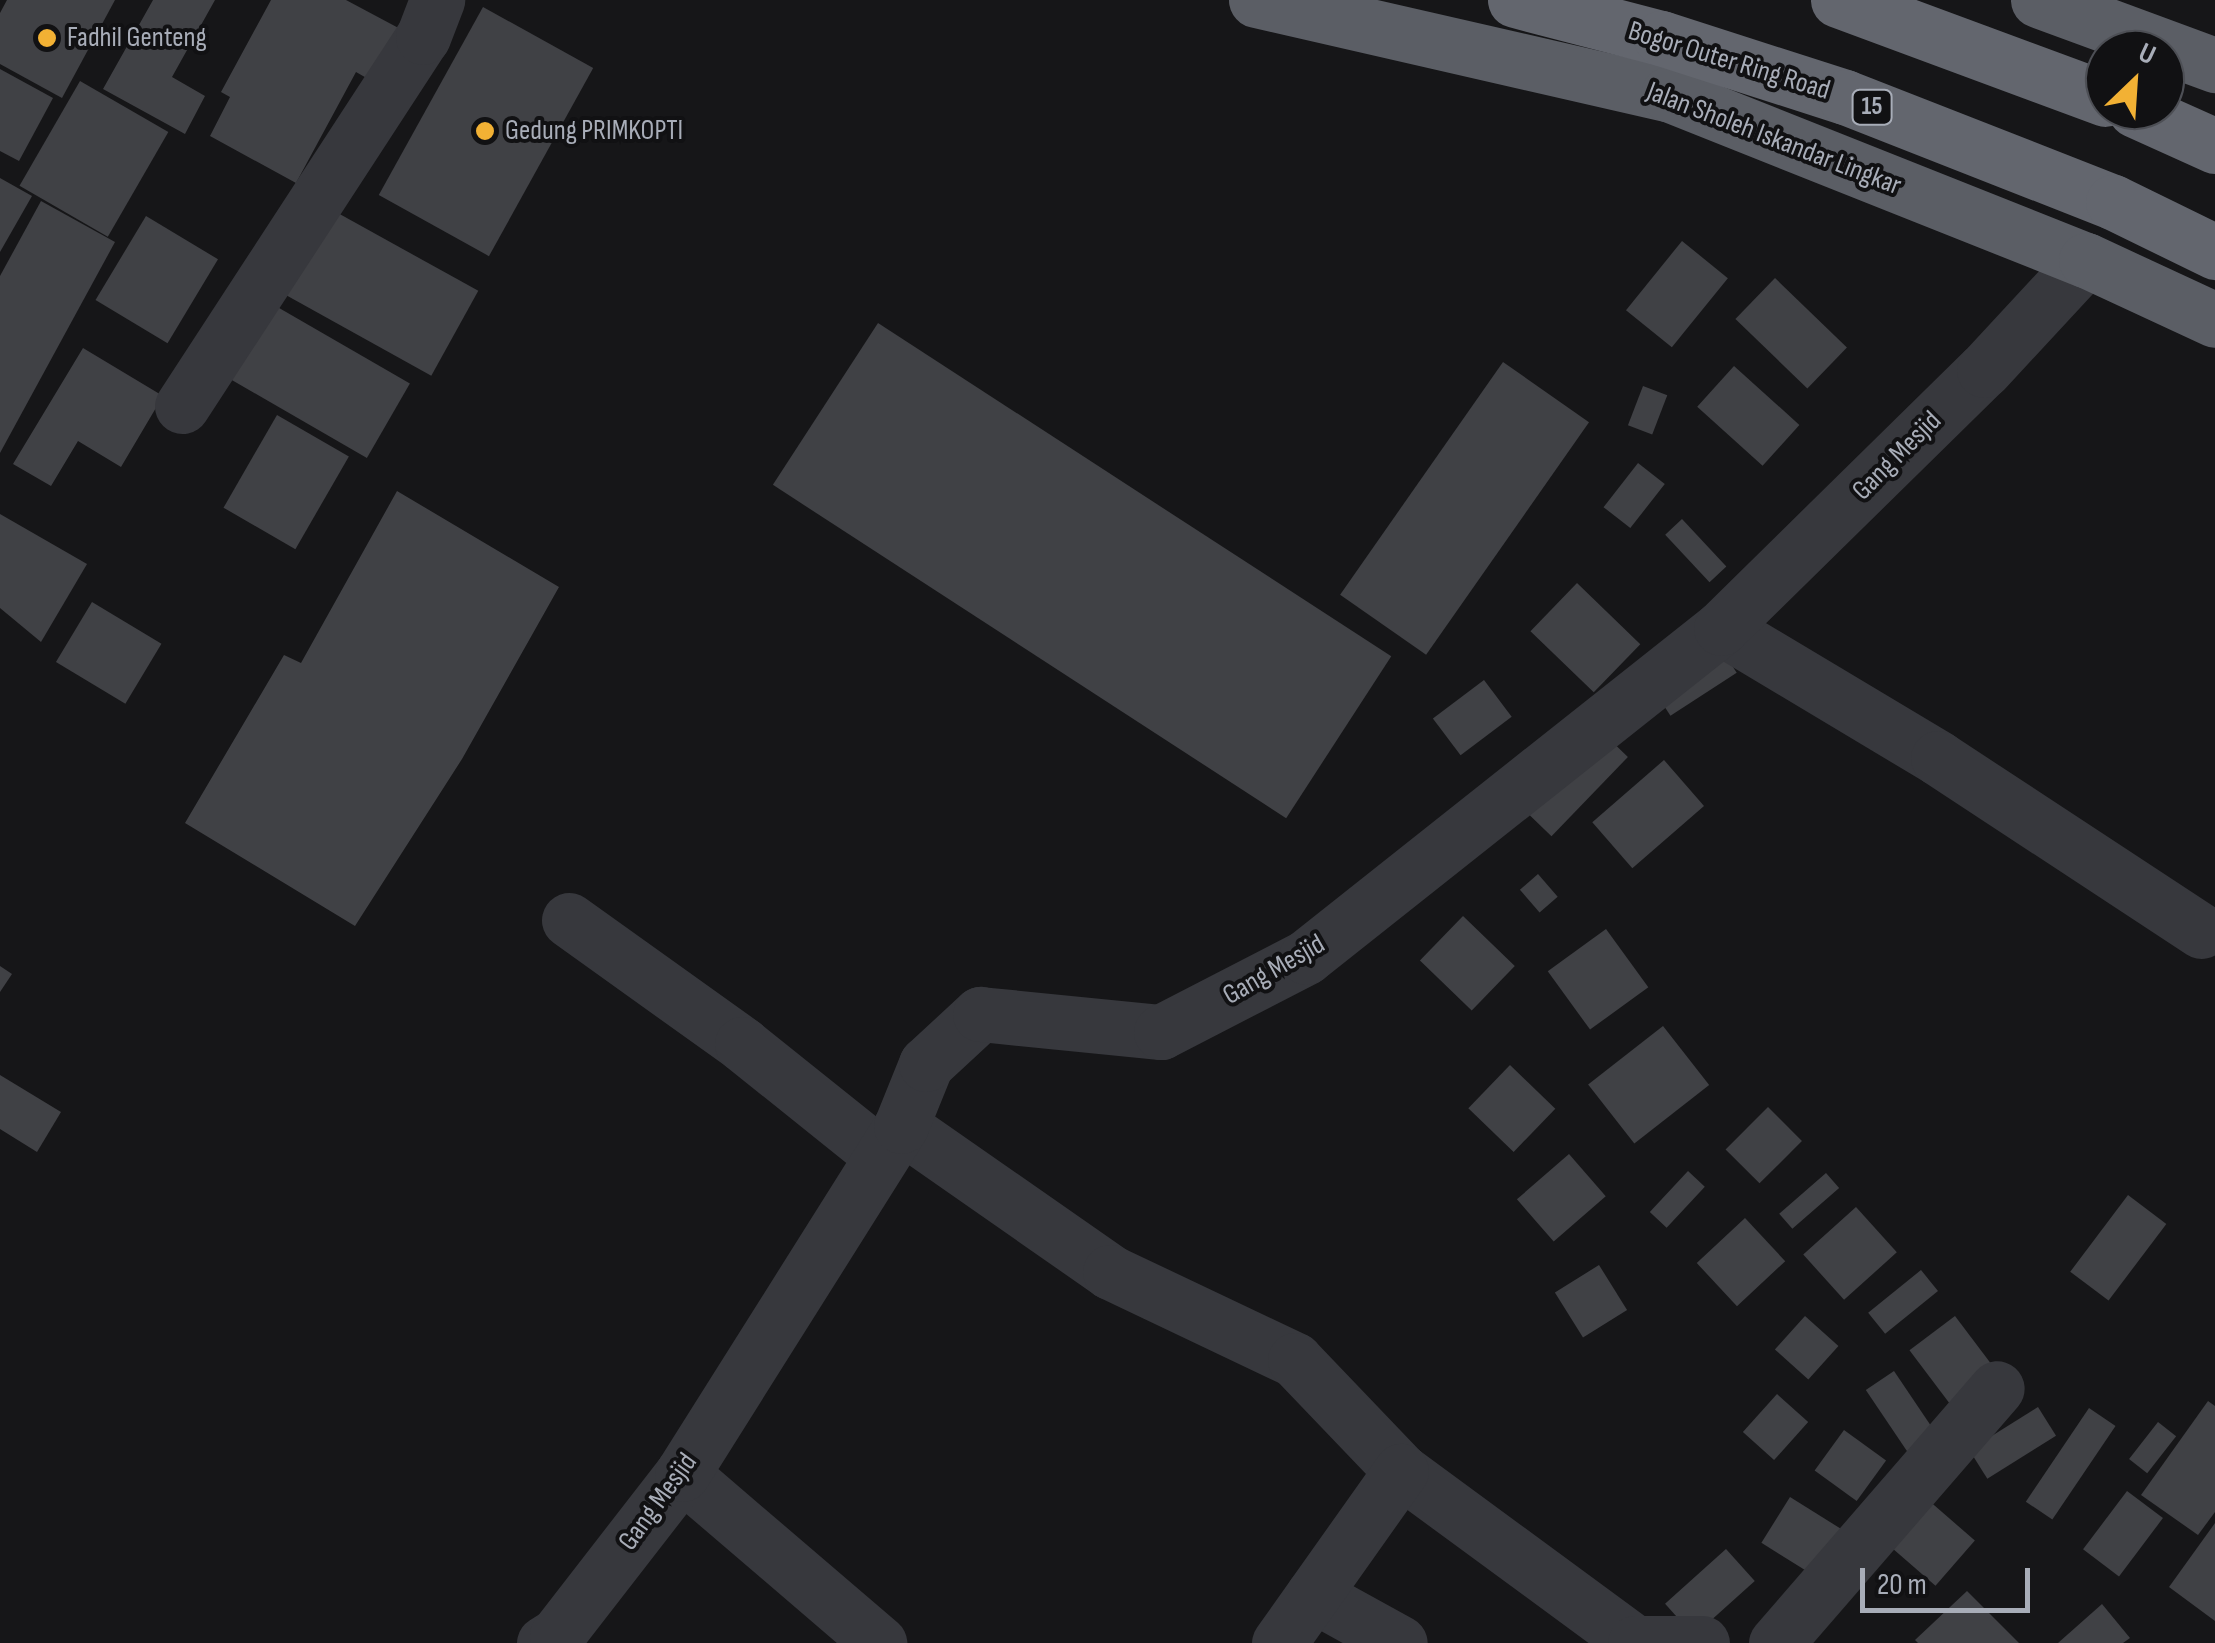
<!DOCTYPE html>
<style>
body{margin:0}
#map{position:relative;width:2215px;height:1643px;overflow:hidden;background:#161618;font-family:"Sofia Sans Condensed",sans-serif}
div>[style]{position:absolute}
.building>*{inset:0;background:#404145;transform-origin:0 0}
.minor>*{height:55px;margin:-27.5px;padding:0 27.5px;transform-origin:27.5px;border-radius:27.5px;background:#37383d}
.trunk>*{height:55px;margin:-27.5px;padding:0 27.5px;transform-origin:27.5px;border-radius:27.5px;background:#5b5e65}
.motorway>*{height:55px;margin:-27.5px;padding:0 27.5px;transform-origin:27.5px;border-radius:27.5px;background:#63666e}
.dots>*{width:28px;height:28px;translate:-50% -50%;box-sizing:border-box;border:5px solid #111113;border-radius:50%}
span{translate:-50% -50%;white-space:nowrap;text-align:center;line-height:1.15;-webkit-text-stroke:8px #111113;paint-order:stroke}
.shield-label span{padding:2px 8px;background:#111113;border:2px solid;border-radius:8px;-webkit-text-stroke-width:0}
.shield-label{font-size:25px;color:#a8adb8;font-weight:700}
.poi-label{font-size:28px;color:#a8adb8}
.left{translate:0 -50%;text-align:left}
.street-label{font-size:28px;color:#a8adb8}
.north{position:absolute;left:2085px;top:30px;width:100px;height:100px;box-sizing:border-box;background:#111113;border:2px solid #4d4f55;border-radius:50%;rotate:25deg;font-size:28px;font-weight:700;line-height:40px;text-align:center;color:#a8adb8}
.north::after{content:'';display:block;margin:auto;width:35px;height:45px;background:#f2b134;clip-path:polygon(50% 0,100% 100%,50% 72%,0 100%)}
.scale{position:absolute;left:1860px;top:1568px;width:170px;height:45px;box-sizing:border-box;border:5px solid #a8adb8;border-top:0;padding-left:12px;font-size:30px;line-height:35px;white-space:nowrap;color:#a8adb8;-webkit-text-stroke:8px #111113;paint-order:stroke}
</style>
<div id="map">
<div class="building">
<div style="clip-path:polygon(7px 0,115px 0,62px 98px,0 64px,0 13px)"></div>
<div style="clip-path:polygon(153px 0,215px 0,172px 77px,205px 96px,185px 134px,103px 89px)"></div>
<div style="clip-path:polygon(271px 0,346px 0,406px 32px,377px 84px,356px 72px,296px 183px,210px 136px,230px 97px,221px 92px)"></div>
<div style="left:483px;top:7px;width:126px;height:215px;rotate:29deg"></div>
<div style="clip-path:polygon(0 69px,53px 98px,19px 161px,0 151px)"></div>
<div style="left:80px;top:81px;width:102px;height:121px;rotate:30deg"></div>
<div style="clip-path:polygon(0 178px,32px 196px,0 252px)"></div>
<div style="clip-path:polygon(41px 201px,115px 242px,0 453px,0 276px)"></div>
<div style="left:327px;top:207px;width:173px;height:97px;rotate:29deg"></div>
<div style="left:146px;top:216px;width:84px;height:98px;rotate:31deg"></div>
<div style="left:1682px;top:241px;width:59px;height:89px;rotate:39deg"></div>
<div style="left:1775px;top:278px;width:100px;height:57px;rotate:44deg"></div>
<div style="left:267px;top:301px;width:165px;height:86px;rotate:30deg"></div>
<div style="left:878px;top:323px;width:612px;height:193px;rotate:33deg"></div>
<div style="clip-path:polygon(83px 348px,163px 396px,121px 467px,78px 441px,51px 486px,13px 464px)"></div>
<div style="left:1503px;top:362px;width:105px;height:284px;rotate:35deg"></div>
<div style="left:1734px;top:366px;width:88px;height:55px;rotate:42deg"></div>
<div style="left:1643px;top:386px;width:26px;height:42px;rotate:21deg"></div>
<div style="left:277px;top:415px;width:83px;height:107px;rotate:30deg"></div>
<div style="left:1638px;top:463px;width:34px;height:56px;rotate:38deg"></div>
<div style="clip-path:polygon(397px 491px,559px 587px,462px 759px,355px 926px,185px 823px,284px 655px,301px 663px)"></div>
<div style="clip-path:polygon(0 514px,87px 564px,41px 642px,0 608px)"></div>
<div style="left:1682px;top:519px;width:65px;height:23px;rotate:47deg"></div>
<div style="left:1577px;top:583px;width:88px;height:67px;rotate:44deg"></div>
<div style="left:92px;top:602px;width:81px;height:70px;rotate:31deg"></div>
<div style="left:1722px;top:650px;width:27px;height:79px;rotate:57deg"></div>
<div style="left:1484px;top:680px;width:46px;height:64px;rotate:53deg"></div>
<div style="left:1602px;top:732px;width:36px;height:110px;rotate:44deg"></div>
<div style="left:1664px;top:760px;width:61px;height:95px;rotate:49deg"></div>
<div style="left:1538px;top:874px;width:30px;height:24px;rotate:49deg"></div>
<div style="left:1463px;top:916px;width:72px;height:62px;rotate:44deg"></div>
<div style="left:1606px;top:929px;width:72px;height:72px;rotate:54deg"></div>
<div style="clip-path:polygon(0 966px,12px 974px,0 992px)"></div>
<div style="left:1663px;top:1026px;width:75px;height:95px;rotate:52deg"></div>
<div style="left:1510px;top:1065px;width:63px;height:60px;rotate:44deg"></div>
<div style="clip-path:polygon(0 1075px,61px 1112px,37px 1152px,0 1129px)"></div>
<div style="left:1768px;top:1107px;width:48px;height:60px;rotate:45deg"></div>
<div style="left:1569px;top:1154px;width:56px;height:69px;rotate:49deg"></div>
<div style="left:1688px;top:1171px;width:23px;height:56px;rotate:43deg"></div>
<div style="left:1826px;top:1173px;width:20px;height:62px;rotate:49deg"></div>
<div style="left:2128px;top:1195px;width:48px;height:96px;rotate:37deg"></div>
<div style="left:1856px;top:1207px;width:61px;height:71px;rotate:48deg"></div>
<div style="left:1745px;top:1218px;width:59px;height:66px;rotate:47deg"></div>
<div style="left:1599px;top:1265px;width:53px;height:52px;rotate:58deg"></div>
<div style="left:1921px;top:1270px;width:27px;height:68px;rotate:51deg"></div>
<div style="left:1805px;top:1316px;width:45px;height:45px;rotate:42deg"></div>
<div style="left:1955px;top:1316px;width:68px;height:57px;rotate:53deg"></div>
<div style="left:1894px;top:1371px;width:75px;height:34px;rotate:56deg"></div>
<div style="left:1777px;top:1394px;width:42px;height:51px;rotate:42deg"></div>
<div style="clip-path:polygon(2208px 1401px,2215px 1406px,2215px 1512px,2198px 1535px,2141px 1495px)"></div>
<div style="left:2038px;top:1407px;width:34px;height:81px;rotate:58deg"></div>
<div style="left:2089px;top:1408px;width:32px;height:113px;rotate:34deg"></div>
<div style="left:2158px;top:1422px;width:23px;height:47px;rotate:38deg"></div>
<div style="left:1844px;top:1430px;width:52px;height:50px;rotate:36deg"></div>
<div style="left:2127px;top:1491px;width:45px;height:73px;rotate:37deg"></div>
<div style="left:1919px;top:1492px;width:74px;height:60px;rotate:41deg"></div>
<div style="left:1790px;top:1497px;width:67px;height:54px;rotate:32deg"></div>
<div style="clip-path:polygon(2215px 1523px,2215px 1621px,2169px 1587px)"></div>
<div style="left:1726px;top:1549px;width:43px;height:82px;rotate:48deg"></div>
<div style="clip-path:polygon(1967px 1591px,2019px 1643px,1918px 1643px,1915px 1640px)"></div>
<div style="clip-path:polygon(2102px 1604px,2130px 1638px,2123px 1643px,2058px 1643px)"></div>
</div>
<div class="minor">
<div style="left:182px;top:406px;width:441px;rotate:-56.9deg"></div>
<div style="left:423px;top:37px;width:40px;rotate:-69deg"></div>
<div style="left:1721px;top:628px;width:253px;rotate:30.9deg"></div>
<div style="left:1938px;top:758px;width:315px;rotate:33.3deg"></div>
<div style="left:569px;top:920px;width:213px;rotate:35.6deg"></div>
<div style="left:742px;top:1044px;width:179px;rotate:38.7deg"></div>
<div style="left:901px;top:1126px;width:255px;rotate:34.9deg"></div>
<div style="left:1110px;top:1272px;width:205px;rotate:25.4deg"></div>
<div style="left:1295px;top:1360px;width:153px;rotate:46.3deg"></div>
<div style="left:1401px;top:1471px;width:290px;rotate:36.3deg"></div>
<div style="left:1635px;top:1643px;width:67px"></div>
<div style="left:682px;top:1474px;width:260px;rotate:40.6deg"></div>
<div style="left:1313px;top:1595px;width:99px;rotate:28.9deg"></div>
<div style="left:544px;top:1643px;width:15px;rotate:-32deg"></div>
<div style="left:557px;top:1635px;width:204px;rotate:-52.2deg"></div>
<div style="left:682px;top:1474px;width:411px;rotate:-57.8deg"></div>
<div style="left:901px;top:1126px;width:67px;rotate:-68deg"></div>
<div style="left:926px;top:1064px;width:74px;rotate:-42.8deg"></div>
<div style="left:980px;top:1014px;width:182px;rotate:5.7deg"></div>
<div style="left:1161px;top:1032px;width:163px;rotate:-27.3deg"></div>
<div style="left:1306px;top:957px;width:530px;rotate:-38.41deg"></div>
<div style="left:1721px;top:628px;width:368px;rotate:-44.5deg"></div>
<div style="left:1984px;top:370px;width:150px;rotate:-47.2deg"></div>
<div style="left:1279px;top:1643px;width:211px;rotate:-54.7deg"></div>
<div style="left:1776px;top:1643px;width:337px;rotate:-49.1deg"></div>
</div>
<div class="trunk">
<div style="left:1256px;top:0;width:423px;rotate:12.9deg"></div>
<div style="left:1668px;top:94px;width:450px;rotate:21.7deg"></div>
<div style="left:2086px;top:260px;width:142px;rotate:24.9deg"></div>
<div style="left:2038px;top:0;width:189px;rotate:20.2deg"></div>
</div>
<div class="motorway">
<div style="left:1515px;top:0;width:151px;rotate:14.6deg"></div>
<div style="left:1661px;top:38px;width:193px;rotate:17.8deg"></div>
<div style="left:1845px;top:97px;width:288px;rotate:21.4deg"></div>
<div style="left:2113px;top:202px;width:114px;rotate:26.1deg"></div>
<div style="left:1838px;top:0;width:285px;rotate:20.3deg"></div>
<div style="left:2135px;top:110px;width:88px;rotate:24.2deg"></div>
</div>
<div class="dots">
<div style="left:47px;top:38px;background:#f2b134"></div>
<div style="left:485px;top:131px;background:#f2b134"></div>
</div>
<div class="shield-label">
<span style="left:1872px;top:107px">15</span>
</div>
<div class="poi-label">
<span class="left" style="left:67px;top:38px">Fadhil Genteng</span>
<span class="left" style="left:505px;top:131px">Gedung PRIMKOPTI</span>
</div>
<div class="street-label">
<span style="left:1729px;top:61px;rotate:17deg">Bogor Outer Ring Road</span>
<span style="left:1774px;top:139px;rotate:21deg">Jalan Sholeh Iskandar Lingkar</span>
<span style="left:1897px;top:456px;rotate:-45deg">Gang Mesjid</span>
<span style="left:1274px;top:970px;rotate:-30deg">Gang Mesjid</span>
<span style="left:658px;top:1502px;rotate:-54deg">Gang Mesjid</span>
</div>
<div class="north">U</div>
<div class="scale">20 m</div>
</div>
